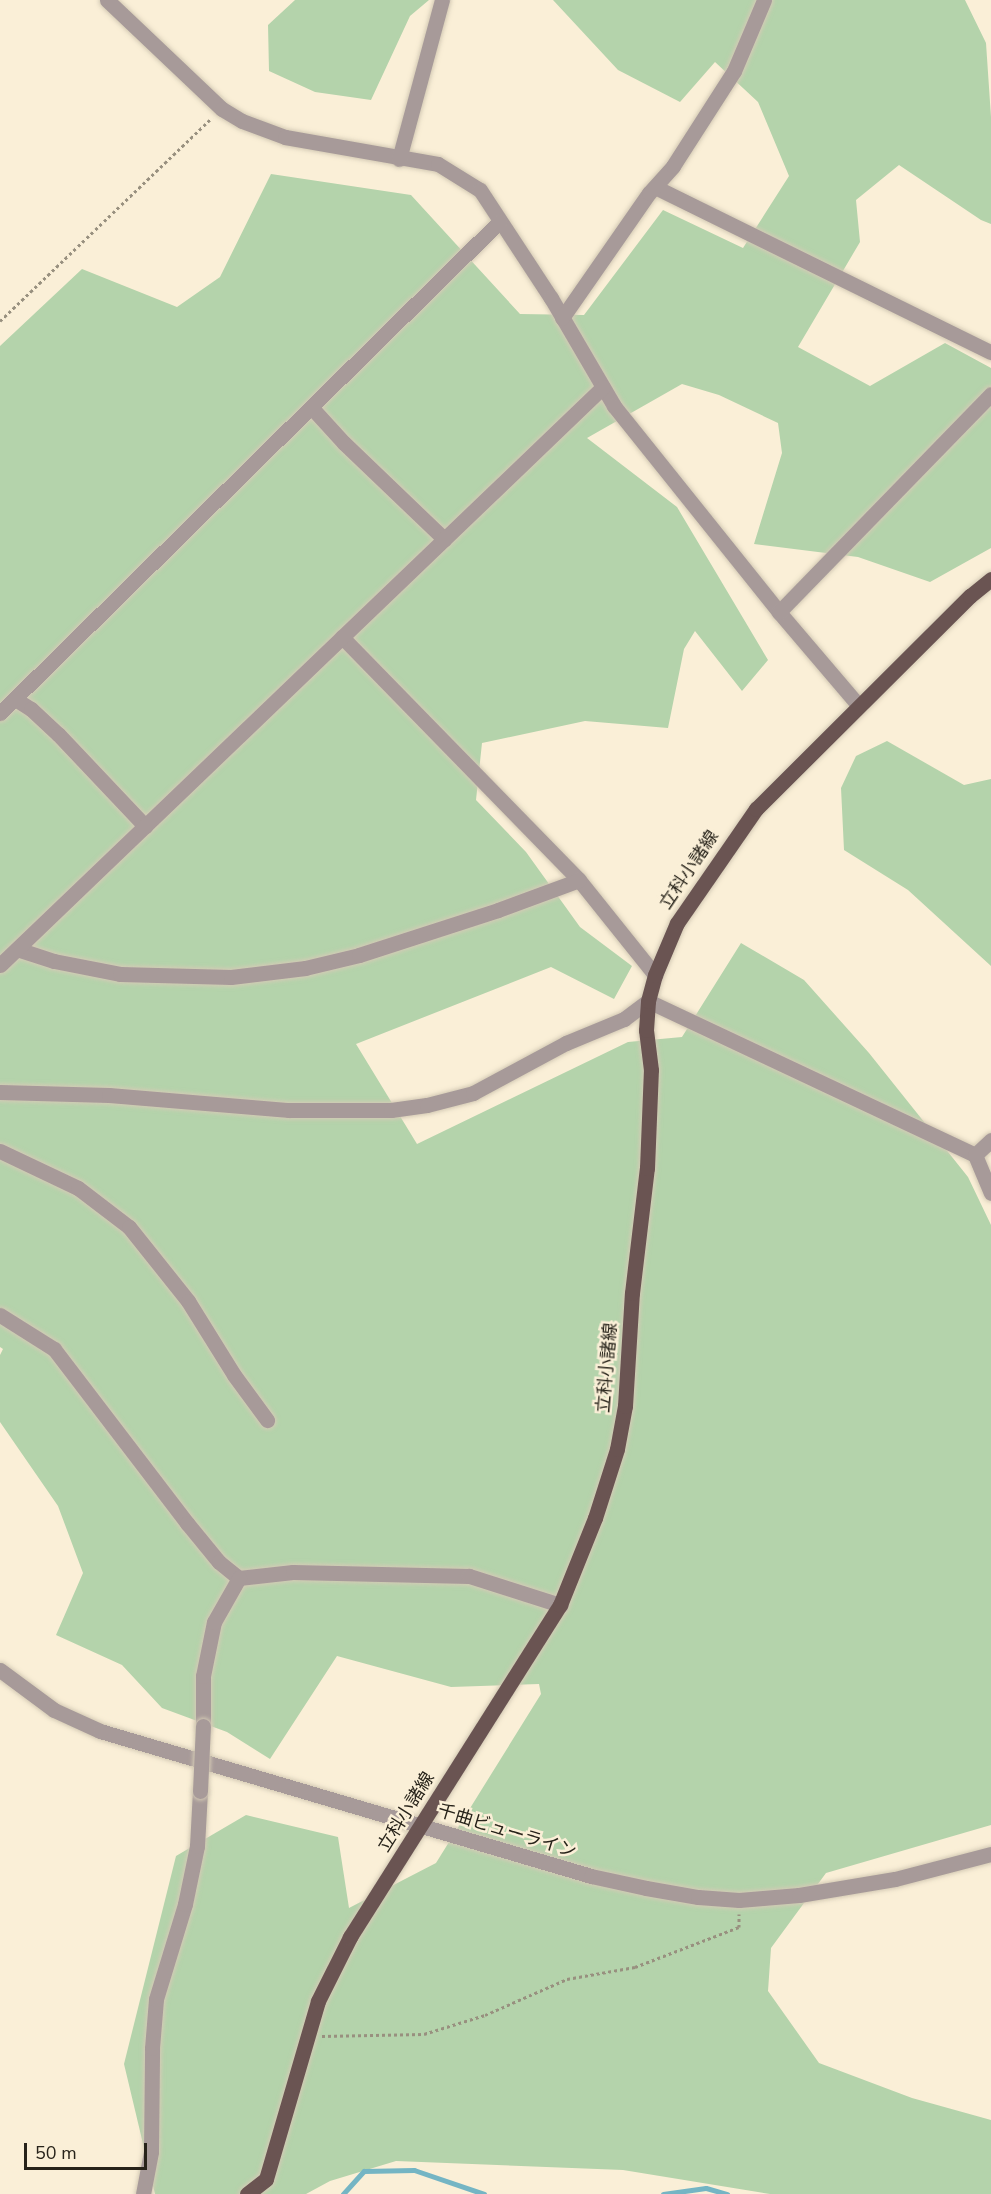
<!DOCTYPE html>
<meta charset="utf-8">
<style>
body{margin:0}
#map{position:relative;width:991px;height:2194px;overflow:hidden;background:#faefd7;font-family:"Nunito Sans","Noto Sans JP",sans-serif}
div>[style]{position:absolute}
.green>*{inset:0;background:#b4d3ab}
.stream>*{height:5px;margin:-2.5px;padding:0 2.5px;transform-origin:2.5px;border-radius:2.5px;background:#74b5c4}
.path>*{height:3px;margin-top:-1.5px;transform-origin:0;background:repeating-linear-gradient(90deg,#98907f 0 3px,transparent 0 6px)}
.roads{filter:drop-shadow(0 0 2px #d4cab5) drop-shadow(0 0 2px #d4cab5)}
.minor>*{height:15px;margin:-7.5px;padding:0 7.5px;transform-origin:7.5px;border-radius:7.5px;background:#a79a99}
.major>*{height:15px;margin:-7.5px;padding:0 7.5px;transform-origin:7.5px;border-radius:7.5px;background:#6a5452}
.bridges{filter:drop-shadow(0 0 2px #d4cab5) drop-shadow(0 0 2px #d4cab5)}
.minor-bridge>*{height:15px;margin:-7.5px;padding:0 7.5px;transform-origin:7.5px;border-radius:7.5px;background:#a79a99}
span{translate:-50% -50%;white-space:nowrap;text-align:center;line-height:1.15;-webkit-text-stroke:5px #faefd7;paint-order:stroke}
.street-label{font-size:18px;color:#27231a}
.scale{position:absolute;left:24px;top:2143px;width:123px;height:27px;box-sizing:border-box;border:3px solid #27231a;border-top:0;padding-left:8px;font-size:18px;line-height:21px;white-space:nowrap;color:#27231a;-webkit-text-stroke:4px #faefd7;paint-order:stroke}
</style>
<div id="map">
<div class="green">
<div style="clip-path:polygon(295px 0,429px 0,410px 16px,371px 100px,315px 92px,269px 71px,268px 25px)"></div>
<div style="clip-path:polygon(553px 0,965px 0,986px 43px,991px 117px,991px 224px,981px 220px,899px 165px,856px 200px,860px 242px,798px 347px,870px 386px,945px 343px,991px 368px,991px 548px,930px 582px,858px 557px,754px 544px,782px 453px,778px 423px,719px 395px,682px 384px,587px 438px,677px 507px,768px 660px,742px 691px,695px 631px,684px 649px,668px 728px,585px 721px,482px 743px,476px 800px,526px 852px,580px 927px,632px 966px,614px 999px,551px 967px,356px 1044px,417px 1144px,628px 1042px,682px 1037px,741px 943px,804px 980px,869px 1053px,968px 1177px,991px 1225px,991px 1825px,826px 1873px,771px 1948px,768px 1991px,819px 2063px,912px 2098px,991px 2120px,991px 2194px,770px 2194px,623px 2170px,396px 2161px,330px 2181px,306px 2194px,155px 2194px,124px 2064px,176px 1856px,246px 1815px,338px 1837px,349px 1908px,436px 1863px,541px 1694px,539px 1684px,451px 1687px,337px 1656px,270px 1759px,227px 1732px,162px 1708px,122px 1665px,56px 1635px,83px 1573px,58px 1506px,0 1422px,0 1355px,3px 1349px,0 1347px,0 346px,82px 269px,177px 307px,220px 277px,271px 174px,411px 195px,520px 314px,584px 315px,663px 210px,743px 248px,789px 176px,758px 102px,715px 62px,680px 102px,618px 70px)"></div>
<div style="clip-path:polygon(887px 741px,964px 785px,991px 779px,991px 966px,908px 890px,844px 850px,841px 788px,856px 756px)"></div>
</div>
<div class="stream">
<div style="left:343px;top:2194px;width:31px;rotate:-48deg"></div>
<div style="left:364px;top:2171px;width:50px;rotate:-1.1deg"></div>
<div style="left:414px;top:2170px;width:74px;rotate:18.9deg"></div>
<div style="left:663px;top:2194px;width:43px;rotate:-7.9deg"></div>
<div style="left:706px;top:2188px;width:22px;rotate:16deg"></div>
</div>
<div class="path">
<div style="left:0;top:321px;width:294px;rotate:-43.8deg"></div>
<div style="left:322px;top:2036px;width:102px;rotate:-1.1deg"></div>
<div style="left:424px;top:2034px;width:64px;rotate:-17.3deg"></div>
<div style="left:485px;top:2015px;width:90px;rotate:-23.7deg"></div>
<div style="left:567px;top:1979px;width:69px;rotate:-10deg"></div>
<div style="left:635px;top:1967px;width:111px;rotate:-21deg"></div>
<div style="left:739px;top:1927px;width:13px;rotate:-90deg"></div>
</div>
<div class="roads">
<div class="minor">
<div style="left:107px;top:0;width:158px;rotate:43.5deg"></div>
<div style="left:222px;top:109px;width:23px;rotate:31deg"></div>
<div style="left:242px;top:121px;width:46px;rotate:20.4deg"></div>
<div style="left:285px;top:137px;width:155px;rotate:10deg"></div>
<div style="left:438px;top:164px;width:49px;rotate:31.8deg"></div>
<div style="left:480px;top:190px;width:129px;rotate:56.7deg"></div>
<div style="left:551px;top:298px;width:125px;rotate:59.7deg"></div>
<div style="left:614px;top:406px;width:264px;rotate:51.3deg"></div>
<div style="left:779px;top:612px;width:123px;rotate:49.6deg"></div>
<div style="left:399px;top:159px;width:165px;rotate:-74.9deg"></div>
<div style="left:655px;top:187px;width:374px;rotate:26.2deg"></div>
<div style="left:562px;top:318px;width:152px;rotate:-55.2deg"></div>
<div style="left:649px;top:193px;width:36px;rotate:-48deg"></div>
<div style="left:673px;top:166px;width:113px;rotate:-57.3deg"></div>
<div style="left:734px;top:71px;width:77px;rotate:-67.1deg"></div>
<div style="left:312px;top:408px;width:47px;rotate:47.6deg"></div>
<div style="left:344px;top:443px;width:139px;rotate:43.8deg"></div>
<div style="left:779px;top:612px;width:304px;rotate:-45.8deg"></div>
<div style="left:342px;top:637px;width:339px;rotate:45.7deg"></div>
<div style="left:579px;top:880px;width:122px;rotate:51.3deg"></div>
<div style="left:15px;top:699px;width:19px;rotate:32deg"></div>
<div style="left:31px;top:709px;width:37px;rotate:43deg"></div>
<div style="left:58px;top:734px;width:127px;rotate:46.6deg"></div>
<div style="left:0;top:713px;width:701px;rotate:-44.54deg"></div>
<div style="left:17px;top:949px;width:39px;rotate:18deg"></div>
<div style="left:54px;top:961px;width:67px;rotate:11.1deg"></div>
<div style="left:120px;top:974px;width:111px;rotate:1.5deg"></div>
<div style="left:231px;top:977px;width:75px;rotate:-6.9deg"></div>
<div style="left:305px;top:968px;width:56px;rotate:-13.5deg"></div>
<div style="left:359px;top:955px;width:146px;rotate:-17.9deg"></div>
<div style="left:498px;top:910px;width:86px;rotate:-20.3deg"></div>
<div style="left:0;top:965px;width:835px;rotate:-43.79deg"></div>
<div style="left:0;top:1092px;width:109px;rotate:1.6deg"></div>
<div style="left:109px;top:1095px;width:181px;rotate:4.8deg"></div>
<div style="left:289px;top:1110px;width:102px"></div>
<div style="left:391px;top:1110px;width:36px;rotate:-8deg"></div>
<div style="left:427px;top:1105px;width:48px;rotate:-14.6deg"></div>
<div style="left:473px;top:1093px;width:106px;rotate:-28.3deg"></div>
<div style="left:566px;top:1043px;width:63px;rotate:-22.5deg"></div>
<div style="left:624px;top:1019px;width:30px;rotate:-37deg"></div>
<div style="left:648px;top:1001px;width:361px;rotate:25.2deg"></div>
<div style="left:975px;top:1155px;width:41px;rotate:67.2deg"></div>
<div style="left:0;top:1151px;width:86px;rotate:25.4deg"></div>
<div style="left:78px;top:1188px;width:64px;rotate:37.4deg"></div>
<div style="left:129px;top:1227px;width:95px;rotate:51.4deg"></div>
<div style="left:188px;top:1301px;width:87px;rotate:58.1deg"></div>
<div style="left:234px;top:1375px;width:56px;rotate:53.7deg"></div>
<div style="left:975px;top:1155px;width:22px;rotate:-43deg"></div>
<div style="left:0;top:1315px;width:64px;rotate:32.2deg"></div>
<div style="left:54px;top:1349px;width:219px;rotate:52.6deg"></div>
<div style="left:187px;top:1523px;width:50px;rotate:50.6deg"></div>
<div style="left:219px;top:1562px;width:26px;rotate:39deg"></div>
<div style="left:239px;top:1578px;width:54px;rotate:-6.3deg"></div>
<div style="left:293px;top:1572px;width:176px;rotate:1.3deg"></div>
<div style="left:469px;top:1576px;width:96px;rotate:17.7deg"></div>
<div style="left:0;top:1670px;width:67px;rotate:36.5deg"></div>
<div style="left:54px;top:1710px;width:51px;rotate:24.5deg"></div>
<div style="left:100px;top:1731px;width:512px;rotate:16.45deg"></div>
<div style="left:591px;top:1876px;width:56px;rotate:12.3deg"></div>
<div style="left:646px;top:1888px;width:53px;rotate:9.8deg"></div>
<div style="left:698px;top:1897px;width:41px;rotate:4.2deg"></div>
<div style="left:739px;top:1900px;width:60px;rotate:-4.8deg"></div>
<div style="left:799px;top:1895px;width:97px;rotate:-9.5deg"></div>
<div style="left:895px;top:1879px;width:99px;rotate:-14.6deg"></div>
<div style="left:203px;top:1726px;width:50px;rotate:-90deg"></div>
<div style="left:203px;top:1676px;width:55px;rotate:-78.5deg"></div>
<div style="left:214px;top:1622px;width:51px;rotate:-60.4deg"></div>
<div style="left:143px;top:2194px;width:43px;rotate:-79.2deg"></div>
<div style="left:151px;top:2152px;width:104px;rotate:-89.4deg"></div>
<div style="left:152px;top:2048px;width:49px;rotate:-85.3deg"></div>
<div style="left:156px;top:1999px;width:99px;rotate:-73deg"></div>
<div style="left:185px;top:1904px;width:59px;rotate:-78.3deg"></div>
<div style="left:197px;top:1846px;width:55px;rotate:-86.9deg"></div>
</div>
<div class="major">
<div style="left:247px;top:2194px;width:24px;rotate:-38deg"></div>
<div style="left:266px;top:2179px;width:185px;rotate:-73.7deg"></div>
<div style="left:318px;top:2001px;width:72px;rotate:-63.4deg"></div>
<div style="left:350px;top:1937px;width:393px;rotate:-57.7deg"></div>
<div style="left:560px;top:1605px;width:94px;rotate:-68.1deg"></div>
<div style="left:595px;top:1518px;width:72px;rotate:-72.3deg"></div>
<div style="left:617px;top:1449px;width:44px;rotate:-79.5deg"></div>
<div style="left:625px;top:1406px;width:113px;rotate:-86.5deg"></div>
<div style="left:632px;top:1293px;width:126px;rotate:-83.2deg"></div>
<div style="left:647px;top:1168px;width:98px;rotate:-87.7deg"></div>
<div style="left:651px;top:1070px;width:40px;rotate:-97.1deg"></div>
<div style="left:646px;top:1030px;width:29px;rotate:-86deg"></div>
<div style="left:648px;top:1001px;width:27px;rotate:-75deg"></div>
<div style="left:655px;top:975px;width:56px;rotate:-67.1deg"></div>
<div style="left:677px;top:923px;width:139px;rotate:-55.3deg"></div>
<div style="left:756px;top:809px;width:302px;rotate:-44.9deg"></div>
<div style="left:970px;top:596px;width:27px;rotate:-39deg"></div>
</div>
</div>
<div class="bridges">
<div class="minor-bridge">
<div style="left:200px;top:1791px;width:65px;rotate:-87.4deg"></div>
</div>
</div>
<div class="street-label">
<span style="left:689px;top:870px;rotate:-56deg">立科小諸線</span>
<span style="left:607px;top:1368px;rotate:-85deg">立科小諸線</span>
<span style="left:406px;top:1812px;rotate:-58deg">立科小諸線</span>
<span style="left:507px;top:1831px;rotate:17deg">千曲ビューライン</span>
</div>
<div class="scale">50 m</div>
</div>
